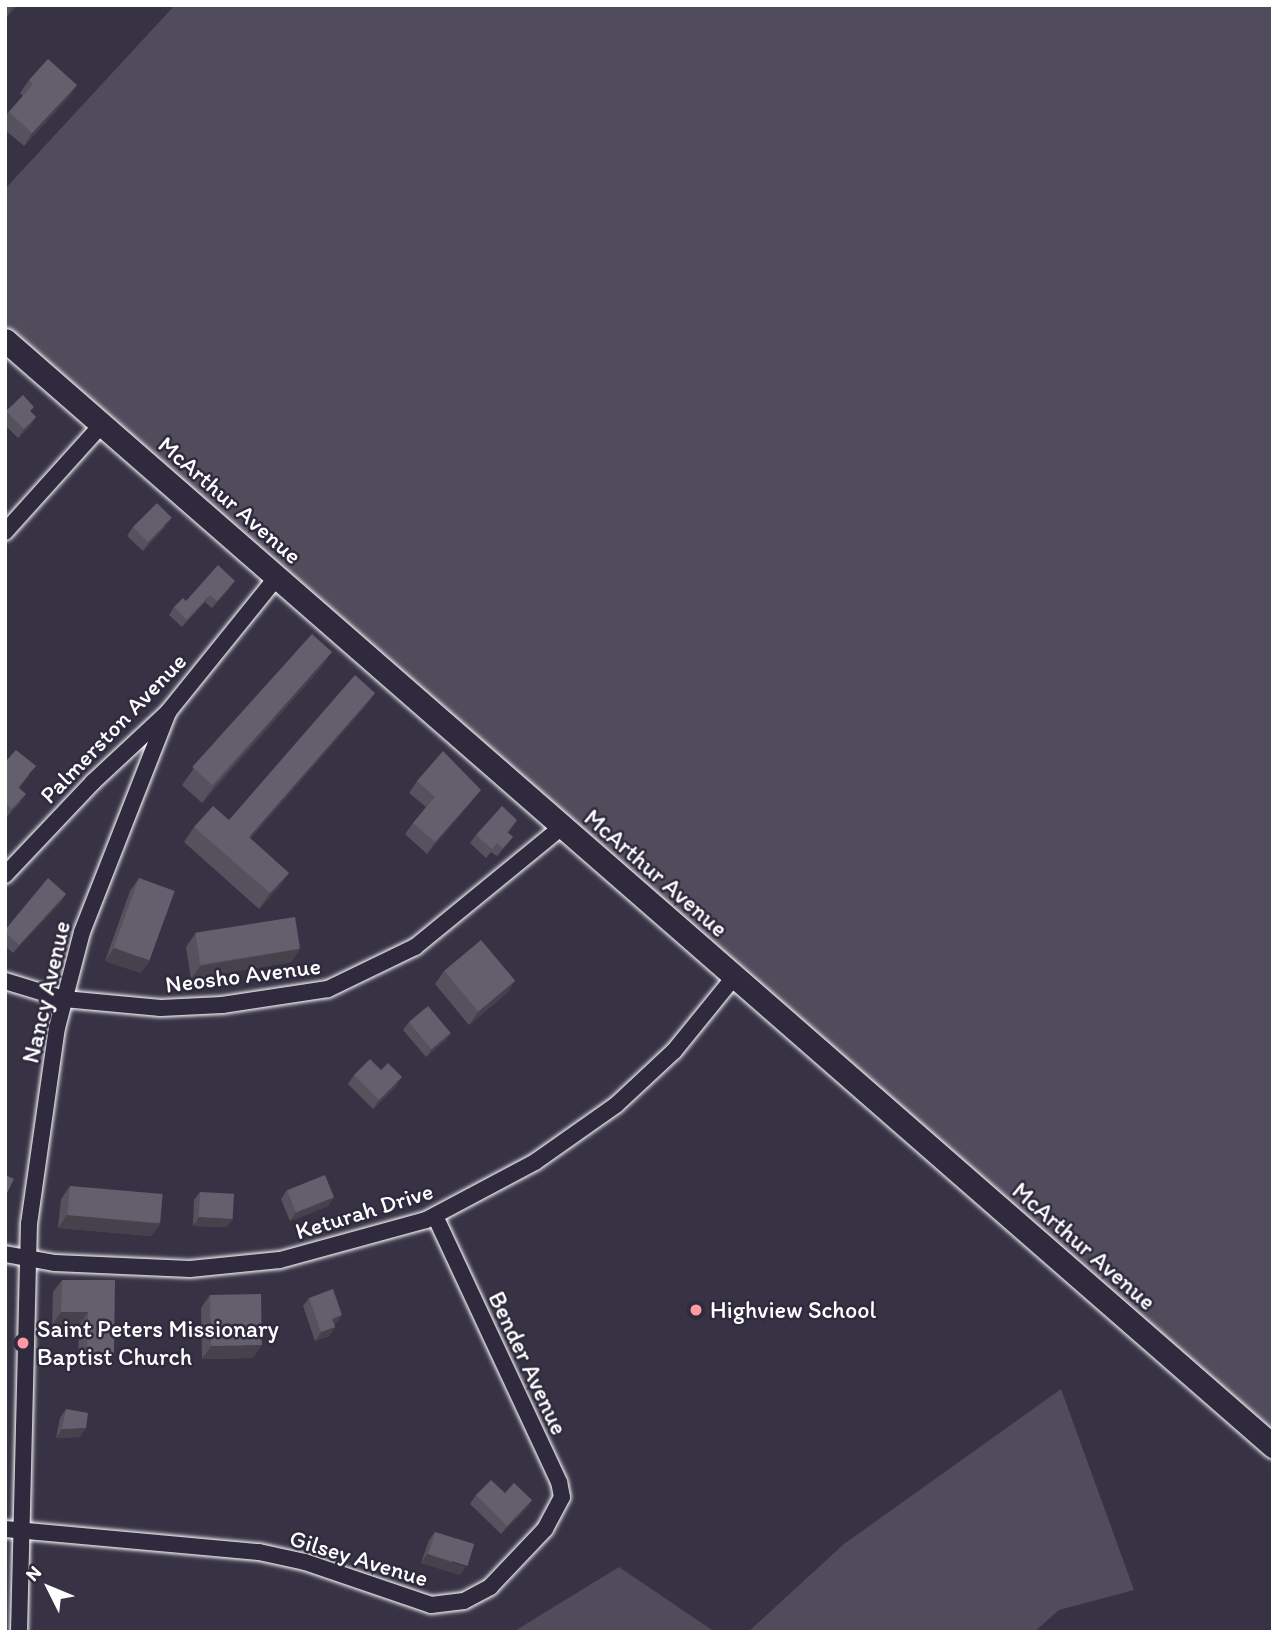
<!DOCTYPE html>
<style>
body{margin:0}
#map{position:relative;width:1278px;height:1637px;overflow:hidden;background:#373345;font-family:Itim,sans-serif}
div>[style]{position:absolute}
.green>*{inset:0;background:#514c5c}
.roads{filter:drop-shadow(0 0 2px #fff) drop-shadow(0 0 2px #fff)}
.street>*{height:16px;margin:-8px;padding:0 8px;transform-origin:8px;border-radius:8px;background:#2f2a3d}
.secondary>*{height:23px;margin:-11.5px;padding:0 11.5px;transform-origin:11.5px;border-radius:11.5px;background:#2f2a3d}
.wall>*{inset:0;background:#55525e}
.shaded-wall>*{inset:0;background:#45424c}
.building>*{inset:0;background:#635f6d;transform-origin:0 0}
.dots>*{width:19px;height:19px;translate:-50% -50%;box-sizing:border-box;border:4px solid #2f2a3d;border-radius:50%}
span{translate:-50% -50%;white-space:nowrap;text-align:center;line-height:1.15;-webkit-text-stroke:5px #2f2a3d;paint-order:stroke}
.street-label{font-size:24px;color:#fff}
.poi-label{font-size:24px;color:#fff}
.left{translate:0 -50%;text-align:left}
.frame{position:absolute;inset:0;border:7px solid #fff;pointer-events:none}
.north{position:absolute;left:14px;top:1553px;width:70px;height:70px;-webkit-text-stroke:5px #2f2a3d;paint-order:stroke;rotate:313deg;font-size:19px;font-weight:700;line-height:28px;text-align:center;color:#fff}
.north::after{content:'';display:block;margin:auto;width:24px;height:32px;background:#fff;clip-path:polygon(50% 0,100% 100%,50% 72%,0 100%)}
</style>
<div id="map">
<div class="green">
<div style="clip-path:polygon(175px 5px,1273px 5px,1273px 1446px,5px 340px,5px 189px)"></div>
<div style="clip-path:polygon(1061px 1389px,1134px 1590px,1059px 1610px,1034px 1632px,748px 1632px,844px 1544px)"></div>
<div style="clip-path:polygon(619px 1567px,715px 1632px,513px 1632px)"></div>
</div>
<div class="roads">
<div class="street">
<div style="left:5px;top:532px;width:147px;rotate:-48deg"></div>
<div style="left:5px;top:875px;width:128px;rotate:-46.6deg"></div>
<div style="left:93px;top:782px;width:103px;rotate:-43deg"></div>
<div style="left:168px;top:712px;width:174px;rotate:-51.1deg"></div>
<div style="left:5px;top:981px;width:62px;rotate:17deg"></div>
<div style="left:64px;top:999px;width:97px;rotate:5.3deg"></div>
<div style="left:161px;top:1008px;width:61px;rotate:-2.8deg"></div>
<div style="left:222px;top:1005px;width:107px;rotate:-8.6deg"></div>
<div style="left:328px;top:989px;width:97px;rotate:-25.8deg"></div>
<div style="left:415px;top:947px;width:191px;rotate:-39.3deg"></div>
<div style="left:5px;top:1254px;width:51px;rotate:10.2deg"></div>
<div style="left:55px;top:1263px;width:135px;rotate:2.5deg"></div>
<div style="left:190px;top:1269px;width:90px;rotate:-5.7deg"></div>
<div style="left:280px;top:1260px;width:151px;rotate:-15.3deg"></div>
<div style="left:426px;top:1220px;width:123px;rotate:-28deg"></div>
<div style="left:535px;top:1162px;width:99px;rotate:-35.1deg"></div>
<div style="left:616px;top:1105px;width:79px;rotate:-43deg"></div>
<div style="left:674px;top:1051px;width:97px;rotate:-50.9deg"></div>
<div style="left:5px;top:1529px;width:255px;rotate:5.2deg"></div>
<div style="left:259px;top:1552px;width:47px;rotate:12.3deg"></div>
<div style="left:305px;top:1562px;width:133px;rotate:18.8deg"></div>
<div style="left:431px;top:1605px;width:33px;rotate:-7deg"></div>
<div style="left:464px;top:1601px;width:30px;rotate:-28deg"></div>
<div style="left:490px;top:1587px;width:80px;rotate:-46.5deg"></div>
<div style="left:545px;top:1529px;width:36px;rotate:-62deg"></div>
<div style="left:562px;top:1497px;width:15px;rotate:-101deg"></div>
<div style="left:559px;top:1482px;width:293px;rotate:-115deg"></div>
<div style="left:19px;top:1632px;width:408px;rotate:-88.6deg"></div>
<div style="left:29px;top:1224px;width:198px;rotate:-81.9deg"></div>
<div style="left:57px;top:1028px;width:99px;rotate:-75.4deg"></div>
<div style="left:82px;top:932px;width:236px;rotate:-68.6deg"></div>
</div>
<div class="secondary">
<div style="left:5px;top:340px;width:1683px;rotate:41.1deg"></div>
</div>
</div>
<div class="wall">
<div style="clip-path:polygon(5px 5px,18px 5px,5px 19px)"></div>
<div style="clip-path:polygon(29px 80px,77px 85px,68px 98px,24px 146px,5px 130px,5px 116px,23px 96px,20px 93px)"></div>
<div style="clip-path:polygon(23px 395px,31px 412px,36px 417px,30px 426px,18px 438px,5px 425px,5px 413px)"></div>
<div style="clip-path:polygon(166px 526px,143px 551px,127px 536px,133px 527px)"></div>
<div style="clip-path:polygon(230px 588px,212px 608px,205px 602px,182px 627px,169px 615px,174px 607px,186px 601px)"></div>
<div style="clip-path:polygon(320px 669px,202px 803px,182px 785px,194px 768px)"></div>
<div style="clip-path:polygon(375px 693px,364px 708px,250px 839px,289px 873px,278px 888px,259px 909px,184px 842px,194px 827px,229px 820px)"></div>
<div style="clip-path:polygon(5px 762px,29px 775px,19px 788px,20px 803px,6px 818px)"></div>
<div style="clip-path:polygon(417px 781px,472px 801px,427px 854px,405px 834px,413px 823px,426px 807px,409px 793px)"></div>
<div style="clip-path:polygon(517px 820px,508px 833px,513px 837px,497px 856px,491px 852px,486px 858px,470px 843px,476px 835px)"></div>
<div style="clip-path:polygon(139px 878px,141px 973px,105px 961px,130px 891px)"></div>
<div style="clip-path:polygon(66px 894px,60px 903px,13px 953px,5px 946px,5px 930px)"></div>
<div style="clip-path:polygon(195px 934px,300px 949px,291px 962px,191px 979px,186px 947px)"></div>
<div style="clip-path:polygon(444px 971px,515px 981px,506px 994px,469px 1025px,435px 984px)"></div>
<div style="clip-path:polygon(409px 1022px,451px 1033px,445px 1041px,426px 1057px,403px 1030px)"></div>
<div style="clip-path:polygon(354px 1075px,396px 1086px,373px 1109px,348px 1084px)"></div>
<div style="clip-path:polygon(70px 1186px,160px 1224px,151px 1236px,58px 1228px,61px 1199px)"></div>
<div style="clip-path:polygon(287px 1190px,334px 1197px,328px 1206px,290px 1221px,281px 1199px)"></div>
<div style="clip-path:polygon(200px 1192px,233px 1219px,227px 1227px,193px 1226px,194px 1200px)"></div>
<div style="clip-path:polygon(62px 1280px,115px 1280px,105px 1366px,78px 1366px,79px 1325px,52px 1325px,53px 1292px)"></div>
<div style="clip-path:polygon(210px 1295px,253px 1358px,202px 1359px,201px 1308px)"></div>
<div style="clip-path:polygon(309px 1298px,336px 1324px,334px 1324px,335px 1327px,329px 1336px,315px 1341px,303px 1306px)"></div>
<div style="clip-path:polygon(66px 1409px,80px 1437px,56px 1438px,60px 1418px)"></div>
<div style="clip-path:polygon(505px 1493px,532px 1500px,526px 1509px,501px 1534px,470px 1504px,476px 1495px)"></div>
<div style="clip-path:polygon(435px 1532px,460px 1575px,421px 1563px,429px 1540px)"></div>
</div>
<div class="shaded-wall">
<div style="clip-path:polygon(15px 5px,18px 5px,5px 19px,12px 8px)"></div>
<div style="clip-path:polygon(77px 85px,68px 98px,24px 146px,32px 133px)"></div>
<div style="clip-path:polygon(36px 417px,30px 426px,18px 438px,24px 429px)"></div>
<div style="clip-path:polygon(172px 518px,166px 526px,143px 551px,149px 542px)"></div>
<div style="clip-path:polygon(235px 581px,230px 588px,212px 608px,217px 601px)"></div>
<div style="clip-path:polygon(210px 595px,205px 602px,182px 627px,187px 620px)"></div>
<div style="clip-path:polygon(332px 652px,320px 669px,202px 803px,214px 786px)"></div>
<div style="clip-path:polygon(375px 693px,364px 708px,238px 853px,249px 837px)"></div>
<div style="clip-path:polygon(481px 790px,472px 801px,427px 854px,435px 842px)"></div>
<div style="clip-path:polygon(26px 794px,20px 803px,6px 818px,12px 809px)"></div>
<div style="clip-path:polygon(289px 873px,278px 888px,259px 909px,270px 893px)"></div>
<div style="clip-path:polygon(66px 894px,60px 903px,13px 953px,19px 945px)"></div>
<div style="clip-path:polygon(114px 948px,150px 961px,141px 973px,105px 961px)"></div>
<div style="clip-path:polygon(300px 949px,291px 962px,191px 979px,200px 966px)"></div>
<div style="clip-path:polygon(515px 981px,506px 994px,469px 1025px,478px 1012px)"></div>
<div style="clip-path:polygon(451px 1033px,445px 1041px,426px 1057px,432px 1049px)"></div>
<div style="clip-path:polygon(402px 1077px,396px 1086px,373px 1109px,379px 1100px)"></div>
<div style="clip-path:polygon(334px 1197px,328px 1206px,290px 1221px,296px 1212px)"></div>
<div style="clip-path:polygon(67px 1215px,160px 1224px,151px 1236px,58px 1228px)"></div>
<div style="clip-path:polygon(199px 1217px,233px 1219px,227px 1227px,193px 1226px)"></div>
<div style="clip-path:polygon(61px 1312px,88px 1312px,79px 1325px,52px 1325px)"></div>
<div style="clip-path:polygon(342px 1315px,336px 1324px,326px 1327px,332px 1319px)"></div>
<div style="clip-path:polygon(335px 1327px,329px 1336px,315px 1341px,321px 1332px)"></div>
<div style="clip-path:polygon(262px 1345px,253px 1358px,202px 1359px,211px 1346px)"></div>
<div style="clip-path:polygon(87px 1353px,114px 1353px,105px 1366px,78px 1366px)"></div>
<div style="clip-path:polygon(86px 1428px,80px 1437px,56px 1438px,62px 1429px)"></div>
<div style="clip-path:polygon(532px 1500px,526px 1509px,501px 1534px,507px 1526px)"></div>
<div style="clip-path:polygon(427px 1554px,466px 1567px,460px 1575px,421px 1563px)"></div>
</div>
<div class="building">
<div style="clip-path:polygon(48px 59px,77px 85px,32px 133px,9px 112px,33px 84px,29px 80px)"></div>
<div style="clip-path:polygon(23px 395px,34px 407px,30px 411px,36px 417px,24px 429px,6px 411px)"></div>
<div style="left:157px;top:503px;width:21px;height:34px;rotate:45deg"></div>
<div style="clip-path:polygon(218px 565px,235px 581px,217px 601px,210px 595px,187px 620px,174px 607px,183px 598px,186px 601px)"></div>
<div style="left:312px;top:634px;width:27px;height:179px;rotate:42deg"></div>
<div style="clip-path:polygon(355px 675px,375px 693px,249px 837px,289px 873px,270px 893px,194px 827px,213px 806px,229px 820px)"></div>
<div style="clip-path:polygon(16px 750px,36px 766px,18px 787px,26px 794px,12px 809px,5px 803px,5px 762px)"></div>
<div style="clip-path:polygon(443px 751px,481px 790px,435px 842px,413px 823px,435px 797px,417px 781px)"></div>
<div style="clip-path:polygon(502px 806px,517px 820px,507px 832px,513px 837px,503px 848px,497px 843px,492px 849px,476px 835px)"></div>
<div style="clip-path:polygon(48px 878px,66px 894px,19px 945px,5px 932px,5px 930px)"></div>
<div style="left:139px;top:878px;width:38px;height:74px;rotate:20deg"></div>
<div style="left:295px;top:917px;width:32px;height:101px;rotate:81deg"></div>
<div style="left:481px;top:940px;width:53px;height:48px;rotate:50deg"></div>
<div style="left:428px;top:1006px;width:35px;height:25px;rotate:50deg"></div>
<div style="clip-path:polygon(370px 1059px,381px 1070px,388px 1063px,402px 1077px,379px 1100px,354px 1075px)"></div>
<div style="clip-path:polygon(5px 1175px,14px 1179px,5px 1197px)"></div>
<div style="left:325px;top:1175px;width:24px;height:41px;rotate:68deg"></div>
<div style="left:70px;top:1186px;width:93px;height:29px;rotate:5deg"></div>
<div style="left:200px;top:1192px;width:34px;height:25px;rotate:3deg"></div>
<div style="clip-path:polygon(62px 1280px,115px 1280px,114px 1353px,87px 1353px,88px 1312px,61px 1312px)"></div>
<div style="clip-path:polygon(333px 1289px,342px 1315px,332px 1319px,335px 1327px,321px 1332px,309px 1298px)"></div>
<div style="left:261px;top:1294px;width:51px;height:51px;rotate:89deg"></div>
<div style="clip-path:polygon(66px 1409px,88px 1413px,86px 1428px,62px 1429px)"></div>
<div style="clip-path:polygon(491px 1480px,505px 1493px,514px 1483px,532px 1500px,507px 1526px,476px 1495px)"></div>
<div style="left:435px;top:1532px;width:41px;height:23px;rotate:17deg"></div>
</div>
<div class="dots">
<div style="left:696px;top:1310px;background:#ff9aa2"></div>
<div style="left:23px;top:1343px;background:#ff9aa2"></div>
</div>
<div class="street-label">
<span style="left:230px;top:500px;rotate:41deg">McArthur Avenue</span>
<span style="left:113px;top:728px;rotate:-46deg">Palmerston Avenue</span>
<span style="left:656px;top:873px;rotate:41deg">McArthur Avenue</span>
<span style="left:243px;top:975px;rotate:-7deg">Neosho Avenue</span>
<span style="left:46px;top:992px;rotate:-77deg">Nancy Avenue</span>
<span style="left:364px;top:1211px;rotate:-17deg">Keturah Drive</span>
<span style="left:1084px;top:1246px;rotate:41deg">McArthur Avenue</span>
<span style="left:528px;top:1363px;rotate:65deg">Bender Avenue</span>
<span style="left:359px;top:1558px;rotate:17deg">Gilsey Avenue</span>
</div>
<div class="poi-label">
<span class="left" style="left:710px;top:1310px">Highview School</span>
<span class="left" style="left:37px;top:1343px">Saint Peters Missionary<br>Baptist Church</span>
</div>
<div class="frame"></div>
<div class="north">N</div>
</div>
